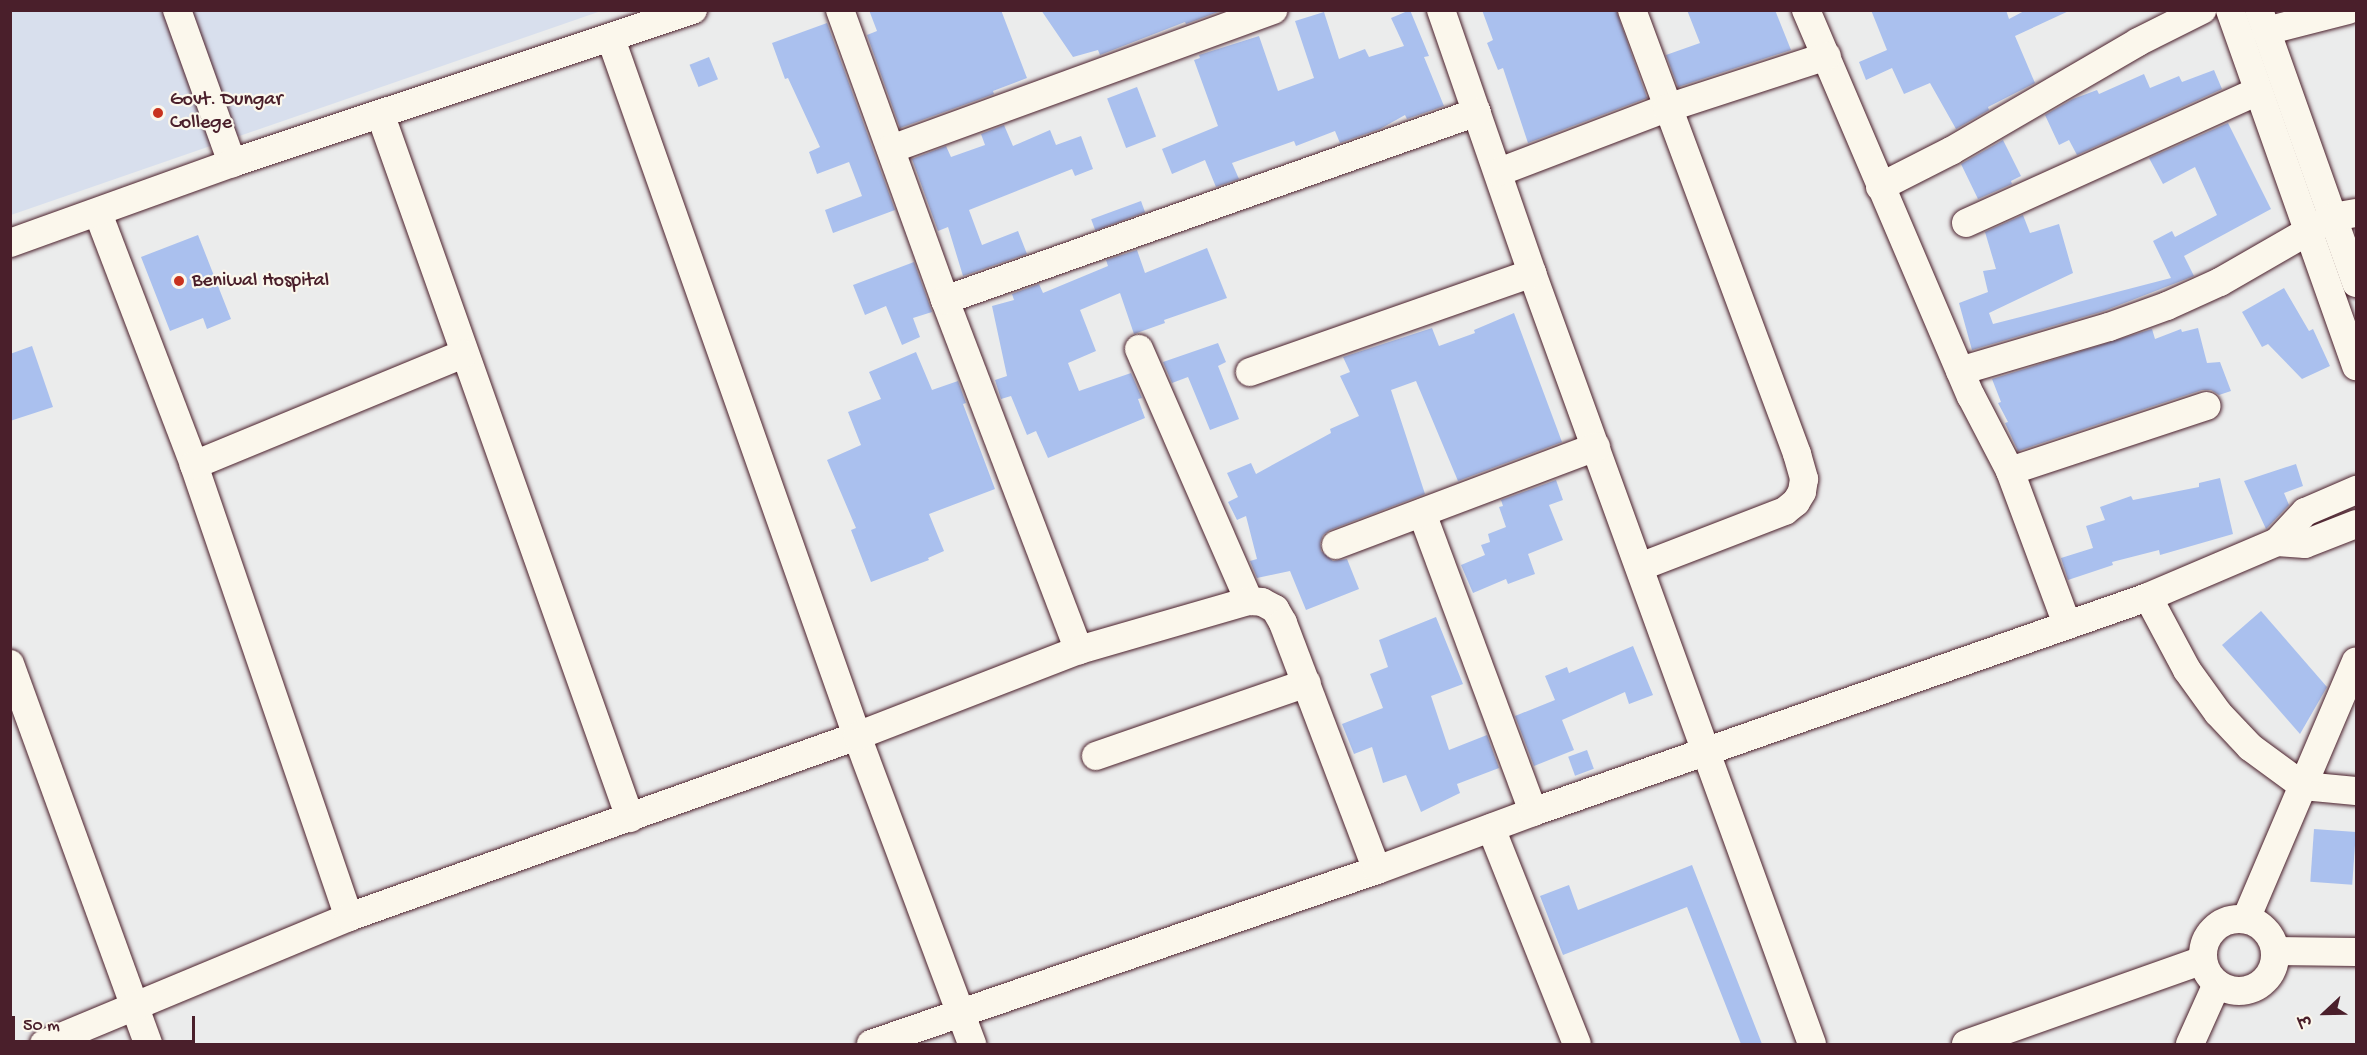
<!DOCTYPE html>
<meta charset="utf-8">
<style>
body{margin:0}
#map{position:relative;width:2367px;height:1055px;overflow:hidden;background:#ebecec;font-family:"Gochi Hand","Playpen Sans Deva",sans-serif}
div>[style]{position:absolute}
.built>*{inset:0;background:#d8dfed}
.building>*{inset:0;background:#aac0ee;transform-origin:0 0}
.roads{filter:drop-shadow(0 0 2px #4a1f2b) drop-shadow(0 0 2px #4a1f2b)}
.minor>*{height:28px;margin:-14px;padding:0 14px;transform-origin:14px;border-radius:14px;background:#fbf7ec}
.minor>.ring{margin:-14px;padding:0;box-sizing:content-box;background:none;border:28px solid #fbf7ec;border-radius:50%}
.dots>*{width:16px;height:16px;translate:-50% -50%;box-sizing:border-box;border:3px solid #fbf7ec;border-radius:50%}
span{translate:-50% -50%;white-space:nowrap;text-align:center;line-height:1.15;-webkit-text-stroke:4.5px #fbf7ec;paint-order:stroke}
.poi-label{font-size:20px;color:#4a1f2b}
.left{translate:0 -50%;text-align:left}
.frame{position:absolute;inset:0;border:12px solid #4a1f2b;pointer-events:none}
.north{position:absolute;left:2295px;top:983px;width:60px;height:60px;-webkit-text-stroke:4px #fbf7ec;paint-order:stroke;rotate:248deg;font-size:16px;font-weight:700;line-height:24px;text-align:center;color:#4a1f2b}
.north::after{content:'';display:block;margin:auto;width:21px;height:27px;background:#4a1f2b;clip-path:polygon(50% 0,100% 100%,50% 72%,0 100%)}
.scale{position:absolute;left:12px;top:1016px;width:183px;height:27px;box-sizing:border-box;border:3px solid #4a1f2b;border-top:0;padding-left:8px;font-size:18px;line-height:21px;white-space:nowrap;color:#4a1f2b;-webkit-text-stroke:4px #fbf7ec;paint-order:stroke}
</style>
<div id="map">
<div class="built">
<div style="clip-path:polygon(11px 10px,601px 11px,11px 215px)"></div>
</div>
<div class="building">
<div style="clip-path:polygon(869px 10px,1001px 10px,1027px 78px,993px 91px,994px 94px,900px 128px,867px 35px,877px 31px)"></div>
<div style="clip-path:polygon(1041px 10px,1217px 10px,1218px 12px,1186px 24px,1185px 22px,1100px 55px,1098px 50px,1073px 57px)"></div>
<div style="clip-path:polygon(1410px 10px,1429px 56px,1424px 57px,1444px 106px,1407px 119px,1405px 115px,1380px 129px,1340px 143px,1335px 131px,1296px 146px,1294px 141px,1232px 163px,1239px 179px,1216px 187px,1205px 160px,1172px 174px,1162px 149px,1218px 126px,1194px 60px,1200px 58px,1199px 55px,1259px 36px,1278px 91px,1314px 78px,1295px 21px,1324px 12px,1339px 59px,1365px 49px,1369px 57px,1404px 46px,1391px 18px)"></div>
<div style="clip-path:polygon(1482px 10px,1616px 10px,1647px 98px,1528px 143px,1503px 68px,1498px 70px,1487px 43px,1493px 40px)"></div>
<div style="clip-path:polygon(1687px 10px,1775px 10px,1791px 50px,1678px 87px,1666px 55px,1700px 43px)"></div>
<div style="clip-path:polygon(1871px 10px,2006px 10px,2009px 19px,2026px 10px,2071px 10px,2015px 36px,2035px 83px,1988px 107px,1989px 110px,1956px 129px,1930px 83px,1904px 94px,1892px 68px,1866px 80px,1859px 62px,1887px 50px)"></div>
<div style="clip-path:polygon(827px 23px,895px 210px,833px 233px,825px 210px,862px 196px,849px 162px,817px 174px,809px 152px,820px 147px,788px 78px,785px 79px,772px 43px)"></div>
<div style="left:709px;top:57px;width:24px;height:21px;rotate:68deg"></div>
<div style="clip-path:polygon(2214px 70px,2222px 89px,2077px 155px,2069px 140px,2059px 145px,2045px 115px,2073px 99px,2097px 90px,2099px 94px,2144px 74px,2150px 88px,2179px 76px,2182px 82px)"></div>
<div style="left:1137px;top:87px;width:53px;height:32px;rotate:69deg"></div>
<div style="clip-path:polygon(2228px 123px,2271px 209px,2184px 256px,2194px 276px,2104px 311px,1972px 350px,1959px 303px,1988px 292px,1983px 271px,1996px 269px,1985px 232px,2023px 215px,2030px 233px,2059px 224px,2073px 273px,1989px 313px,1993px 324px,2171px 278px,2153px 241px,2172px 231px,2175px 237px,2217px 215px,2195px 167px,2163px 184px,2149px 158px)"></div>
<div style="clip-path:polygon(1004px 125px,1013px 146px,1050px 130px,1056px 145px,1081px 136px,1093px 169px,1075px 176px,1072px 169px,969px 210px,982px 245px,1018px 231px,1027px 254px,963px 276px,948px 227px,938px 231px,912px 159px,946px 146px,951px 157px,985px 145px,981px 134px)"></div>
<div style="clip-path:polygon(2003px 140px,2021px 176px,2011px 181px,2012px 184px,1978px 199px,1961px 164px)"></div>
<div style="left:1141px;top:201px;width:12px;height:53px;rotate:70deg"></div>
<div style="clip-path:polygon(198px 235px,231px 319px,207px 329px,203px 318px,170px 331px,141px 257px)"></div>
<div style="clip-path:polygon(1207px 248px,1227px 298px,1164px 320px,1165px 323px,1134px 334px,1120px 293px,1080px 310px,1096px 351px,1068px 363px,1079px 391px,1131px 373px,1142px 398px,1138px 399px,1145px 418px,1048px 458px,1036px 431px,1027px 435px,1011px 396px,1001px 399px,995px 380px,1007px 376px,992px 306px,1014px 300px,1012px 294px,1039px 284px,1043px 293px,1108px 266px,1106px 260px,1137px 250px,1145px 273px)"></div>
<div style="clip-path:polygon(914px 262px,932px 312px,913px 318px,920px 337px,902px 345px,886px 306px,865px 315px,853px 285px)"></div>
<div style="clip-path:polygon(2284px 288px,2309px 331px,2313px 329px,2330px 366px,2302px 379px,2268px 344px,2262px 347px,2242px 312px)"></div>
<div style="clip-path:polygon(1514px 313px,1562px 442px,1458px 481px,1416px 381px,1391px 390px,1425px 494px,1330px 530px,1323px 535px,1320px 543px,1321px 551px,1333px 561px,1347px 559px,1359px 589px,1306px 610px,1290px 571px,1257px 578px,1250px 561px,1257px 559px,1246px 516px,1237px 520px,1228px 502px,1238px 497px,1227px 473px,1251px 463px,1256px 474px,1331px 433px,1330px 429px,1359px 416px,1340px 376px,1350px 372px,1343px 357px,1432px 328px,1439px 346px,1475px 333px,1474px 330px)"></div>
<div style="clip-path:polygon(2198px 328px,2207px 363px,2220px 362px,2231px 391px,2219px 395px,2211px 390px,2202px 390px,2018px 451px,2005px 423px,2008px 422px,1998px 403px,2001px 402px,1992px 379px,2152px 329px,2155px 339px,2181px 329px,2182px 332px)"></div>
<div style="clip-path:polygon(1218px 343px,1226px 362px,1218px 366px,1239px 419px,1210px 430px,1188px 377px,1172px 383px,1163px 362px)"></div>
<div style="clip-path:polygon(32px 346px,53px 407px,10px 421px,10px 354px)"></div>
<div style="clip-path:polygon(916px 352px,932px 390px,958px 381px,966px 403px,963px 404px,995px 489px,929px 514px,944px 551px,928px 558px,929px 560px,871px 582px,851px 530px,856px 528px,827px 460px,861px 445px,848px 412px,881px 399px,869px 372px)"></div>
<div style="clip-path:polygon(2296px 464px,2303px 486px,2284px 493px,2289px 505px,2266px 529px,2244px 481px)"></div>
<div style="clip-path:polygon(2220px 478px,2233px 534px,2160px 555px,2159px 550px,2112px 562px,2113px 565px,2068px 580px,2061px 558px,2093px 548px,2086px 526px,2105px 520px,2100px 507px,2131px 496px,2133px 500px,2199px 487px,2199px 483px)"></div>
<div style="clip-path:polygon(1556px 480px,1563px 500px,1549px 505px,1563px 540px,1528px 554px,1535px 574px,1508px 584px,1506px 579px,1473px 593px,1461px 565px,1485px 555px,1481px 545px,1490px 542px,1488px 534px,1506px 527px,1499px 507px,1503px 506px,1501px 500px)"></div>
<div style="clip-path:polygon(2261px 611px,2327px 687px,2300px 734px,2222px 645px)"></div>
<div style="clip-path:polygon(1436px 617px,1463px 684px,1431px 696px,1449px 750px,1487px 735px,1499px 768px,1457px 784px,1460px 793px,1421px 812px,1406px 775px,1383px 783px,1372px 747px,1354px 754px,1342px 724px,1383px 708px,1370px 674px,1388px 667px,1379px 640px)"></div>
<div style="clip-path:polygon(1633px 646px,1653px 695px,1629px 704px,1625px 692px,1562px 720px,1574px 750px,1534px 766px,1515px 716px,1555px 700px,1545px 676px,1567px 667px,1569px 673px)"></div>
<div style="left:1587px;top:750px;width:20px;height:20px;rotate:70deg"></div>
<div style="left:2314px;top:829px;width:42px;height:53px;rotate:4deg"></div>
<div style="clip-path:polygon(1692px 865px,1762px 1044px,1741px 1044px,1687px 907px,1563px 955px,1540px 896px,1569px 885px,1578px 910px)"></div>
</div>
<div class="roads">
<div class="minor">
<div style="left:177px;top:10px;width:163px;rotate:70.2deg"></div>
<div style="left:840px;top:10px;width:308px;rotate:70.1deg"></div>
<div style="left:945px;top:300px;width:375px;rotate:69.1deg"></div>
<div style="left:1441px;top:10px;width:278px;rotate:70.9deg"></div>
<div style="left:1532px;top:273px;width:820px;rotate:70.04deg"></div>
<div style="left:1632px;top:10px;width:474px;rotate:69.6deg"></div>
<div style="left:1797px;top:454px;width:26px;rotate:74deg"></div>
<div style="left:1804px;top:479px;width:13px;rotate:99deg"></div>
<div style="left:1802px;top:492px;width:12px;rotate:121deg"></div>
<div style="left:1796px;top:502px;width:14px;rotate:141deg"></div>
<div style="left:1785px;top:511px;width:155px;rotate:158.9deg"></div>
<div style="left:1806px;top:10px;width:420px;rotate:66.9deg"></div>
<div style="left:1971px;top:396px;width:85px;rotate:62.5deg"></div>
<div style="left:2010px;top:471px;width:163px;rotate:69.6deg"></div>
<div style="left:2230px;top:10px;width:378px;rotate:70.5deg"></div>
<div style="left:2259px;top:10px;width:290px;rotate:70.4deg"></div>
<div style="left:2266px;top:31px;width:85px;rotate:-14.4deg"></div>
<div style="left:611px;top:39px;width:739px;rotate:70.56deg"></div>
<div style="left:857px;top:736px;width:329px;rotate:69.5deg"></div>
<div style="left:381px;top:116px;width:745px;rotate:70.47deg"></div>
<div style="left:891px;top:149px;width:407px;rotate:-20deg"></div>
<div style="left:1499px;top:172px;width:180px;rotate:-20.9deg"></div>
<div style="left:1667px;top:108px;width:168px;rotate:-18deg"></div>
<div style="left:1880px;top:187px;width:80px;rotate:-26.9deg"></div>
<div style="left:1951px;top:151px;width:216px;rotate:-30.2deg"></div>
<div style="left:2138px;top:42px;width:72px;rotate:-26.6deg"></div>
<div style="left:98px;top:213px;width:270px;rotate:69.1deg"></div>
<div style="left:194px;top:465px;width:478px;rotate:71.1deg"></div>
<div style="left:1966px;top:223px;width:320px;rotate:-24.3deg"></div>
<div style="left:10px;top:243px;width:236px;rotate:-19.8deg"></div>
<div style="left:232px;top:163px;width:486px;rotate:-18.4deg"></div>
<div style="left:945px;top:300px;width:564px;rotate:-19.46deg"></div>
<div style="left:1139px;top:349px;width:275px;rotate:66.4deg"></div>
<div style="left:1960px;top:371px;width:155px;rotate:-16.5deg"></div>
<div style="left:2109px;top:327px;width:62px;rotate:-19.9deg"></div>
<div style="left:2167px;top:306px;width:58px;rotate:-24.4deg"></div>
<div style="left:2220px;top:282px;width:130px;rotate:-29.9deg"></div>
<div style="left:2333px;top:217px;width:23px;rotate:-10deg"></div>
<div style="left:1250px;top:372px;width:299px;rotate:-19.3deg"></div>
<div style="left:194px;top:465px;width:291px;rotate:-22.4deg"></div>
<div style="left:2010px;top:471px;width:207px;rotate:-18.3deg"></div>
<div style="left:1422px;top:513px;width:319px;rotate:69.6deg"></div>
<div style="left:2277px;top:542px;width:28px;rotate:4deg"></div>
<div style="left:2305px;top:544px;width:55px;rotate:-21.4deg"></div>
<div style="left:1336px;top:545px;width:278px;rotate:-20.7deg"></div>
<div style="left:2148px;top:597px;width:83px;rotate:61.9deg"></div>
<div style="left:2187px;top:670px;width:53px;rotate:54.2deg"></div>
<div style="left:2218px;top:713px;width:47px;rotate:46.7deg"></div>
<div style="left:2250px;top:747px;width:66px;rotate:36.3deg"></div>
<div style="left:2303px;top:786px;width:53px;rotate:5.4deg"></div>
<div style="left:10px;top:664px;width:404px;rotate:70deg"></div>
<div style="left:1096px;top:756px;width:223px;rotate:-19.1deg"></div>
<div style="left:1491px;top:828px;width:232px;rotate:68.3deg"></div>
<div class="ring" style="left:2203px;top:919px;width:44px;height:44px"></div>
<div style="left:2246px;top:919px;width:280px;rotate:-66.9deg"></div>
<div style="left:2275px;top:951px;width:81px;rotate:0.7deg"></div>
<div style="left:44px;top:1044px;width:330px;rotate:-22.6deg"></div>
<div style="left:349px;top:917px;width:539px;rotate:-19.61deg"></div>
<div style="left:857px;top:736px;width:238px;rotate:-21.2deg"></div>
<div style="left:1079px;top:650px;width:177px;rotate:-16.1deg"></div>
<div style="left:1249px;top:601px;width:13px;rotate:4deg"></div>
<div style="left:1262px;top:602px;width:15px;rotate:28deg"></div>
<div style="left:1275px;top:609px;width:16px;rotate:60deg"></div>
<div style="left:1283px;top:623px;width:264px;rotate:69.2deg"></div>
<div style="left:871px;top:1044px;width:535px;rotate:-18.98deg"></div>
<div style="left:1377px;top:870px;width:166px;rotate:-20.4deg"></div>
<div style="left:1533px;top:812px;width:651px;rotate:-19.27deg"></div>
<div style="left:2148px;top:597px;width:140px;rotate:-23.1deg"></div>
<div style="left:2277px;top:542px;width:41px;rotate:-47deg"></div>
<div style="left:2305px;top:512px;width:56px;rotate:-23.3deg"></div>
<div style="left:1966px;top:1044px;width:251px;rotate:-19.5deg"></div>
<div style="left:2190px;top:1044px;width:66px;rotate:-65.8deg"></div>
</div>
</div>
<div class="dots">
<div style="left:158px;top:113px;background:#c8321e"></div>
<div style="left:179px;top:281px;background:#c8321e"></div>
</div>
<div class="poi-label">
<span class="left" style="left:170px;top:112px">Govt. Dungar<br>College</span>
<span class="left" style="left:192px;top:281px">Beniwal Hospital</span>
</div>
<div class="frame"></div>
<div class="north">उ</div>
<div class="scale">50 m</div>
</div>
